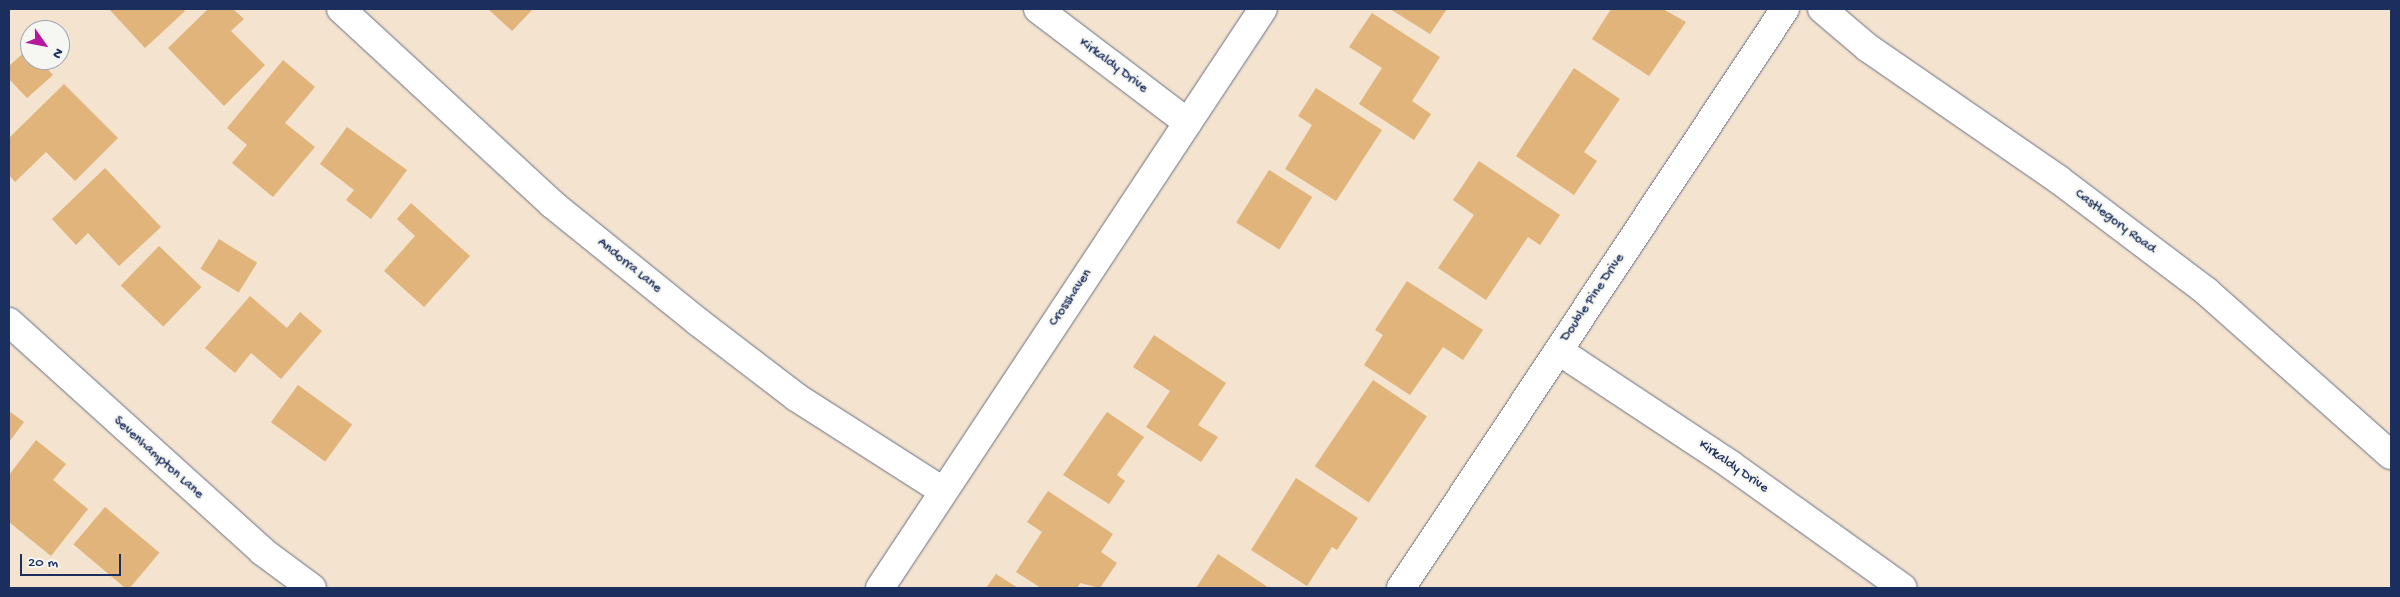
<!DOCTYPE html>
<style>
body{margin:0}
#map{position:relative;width:2400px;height:597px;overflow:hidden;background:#f4e3ce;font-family:"Gochi Hand",sans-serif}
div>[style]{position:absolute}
.building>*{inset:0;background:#e0b47a;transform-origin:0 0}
.roads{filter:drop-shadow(0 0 1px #676e85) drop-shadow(0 0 1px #676e85)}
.street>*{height:28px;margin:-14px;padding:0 14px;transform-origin:14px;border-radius:14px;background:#fff}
span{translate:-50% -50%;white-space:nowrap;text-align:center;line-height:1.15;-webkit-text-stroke:4.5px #f6f6f2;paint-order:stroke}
.street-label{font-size:14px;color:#1b2f5e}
.frame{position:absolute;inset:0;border:10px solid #1b2f5e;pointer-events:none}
.north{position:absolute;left:20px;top:20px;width:50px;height:50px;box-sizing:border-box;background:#f6f6f2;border:1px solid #9ea6b7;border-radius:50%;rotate:123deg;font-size:14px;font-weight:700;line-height:20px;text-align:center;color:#1b2f5e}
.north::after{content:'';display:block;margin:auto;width:18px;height:22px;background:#b5179e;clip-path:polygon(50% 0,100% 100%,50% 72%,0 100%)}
.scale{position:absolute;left:20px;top:554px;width:101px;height:22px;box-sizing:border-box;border:2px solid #1b2f5e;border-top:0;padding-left:6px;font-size:15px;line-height:18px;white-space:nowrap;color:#1b2f5e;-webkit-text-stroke:4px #f6f6f2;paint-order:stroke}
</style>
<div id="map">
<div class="building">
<div style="clip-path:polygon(109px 9px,183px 9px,185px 11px,145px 48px)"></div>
<div style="clip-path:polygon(208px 9px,233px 9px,244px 19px,231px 31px,265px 65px,224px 106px,168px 48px)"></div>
<div style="clip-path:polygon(488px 9px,533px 9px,512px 31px)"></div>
<div style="clip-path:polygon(1390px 9px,1447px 9px,1430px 34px)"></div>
<div style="clip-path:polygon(1611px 9px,1663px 9px,1686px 22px,1649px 76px,1592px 39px)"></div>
<div style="clip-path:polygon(1372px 13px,1440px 57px,1412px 101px,1431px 114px,1414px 140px,1359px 104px,1382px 68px,1349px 47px)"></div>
<div style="clip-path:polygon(28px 49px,30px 60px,39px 60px,53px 75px,27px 98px,9px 79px,9px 66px)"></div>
<div style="clip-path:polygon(283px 60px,315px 87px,285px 123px,315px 147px,273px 197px,232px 163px,247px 145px,227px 128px)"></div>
<div style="clip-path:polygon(1574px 68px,1620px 99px,1584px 152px,1597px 161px,1574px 195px,1516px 156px)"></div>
<div style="clip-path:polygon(64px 84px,118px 138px,75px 181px,46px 152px,15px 182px,9px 175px,9px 138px)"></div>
<div style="clip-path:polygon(1316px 88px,1382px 130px,1336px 201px,1285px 169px,1312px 125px,1298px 116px)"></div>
<div style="clip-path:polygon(347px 127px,407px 170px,371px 219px,346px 200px,354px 190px,320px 164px)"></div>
<div style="clip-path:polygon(1479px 161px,1560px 215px,1540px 245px,1528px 237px,1486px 300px,1438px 268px,1474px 215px,1453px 200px)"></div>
<div style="clip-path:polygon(105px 168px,161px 227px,119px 266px,88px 233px,76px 245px,52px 219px)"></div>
<div style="left:1269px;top:170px;width:51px;height:62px;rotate:32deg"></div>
<div style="clip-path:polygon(411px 203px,470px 256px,424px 307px,384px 271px,415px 236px,397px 219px)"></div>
<div style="left:219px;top:239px;width:45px;height:35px;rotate:32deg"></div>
<div style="left:159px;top:246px;width:59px;height:55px;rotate:44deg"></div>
<div style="clip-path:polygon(1407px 281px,1483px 330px,1463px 360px,1443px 347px,1410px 395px,1364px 365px,1383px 335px,1375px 330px)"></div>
<div style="clip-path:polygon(250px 296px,287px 328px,300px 312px,322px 331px,281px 379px,251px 353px,235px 373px,205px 348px)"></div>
<div style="clip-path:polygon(1154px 335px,1226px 383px,1198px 425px,1218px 437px,1201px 462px,1146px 427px,1170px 391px,1133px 367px)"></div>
<div style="left:1373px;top:380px;width:65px;height:104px;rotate:34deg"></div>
<div style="left:298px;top:385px;width:67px;height:46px;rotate:36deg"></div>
<div style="clip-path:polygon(9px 411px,24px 422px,9px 442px)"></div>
<div style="clip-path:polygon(1107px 412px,1144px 437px,1117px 475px,1125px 481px,1109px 504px,1063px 475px)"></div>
<div style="clip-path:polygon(36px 440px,66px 464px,53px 480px,88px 509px,51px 556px,9px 522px,9px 475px)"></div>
<div style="clip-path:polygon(1296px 478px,1358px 518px,1337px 550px,1332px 547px,1307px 586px,1251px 550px)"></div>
<div style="clip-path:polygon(1048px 491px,1113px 534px,1101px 552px,1117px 563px,1100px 588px,1080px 583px,1077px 588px,1041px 588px,1016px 572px,1042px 532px,1027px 522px)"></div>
<div style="left:105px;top:507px;width:71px;height:49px;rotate:40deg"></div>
<div style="clip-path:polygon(1218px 554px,1269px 588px,1196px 588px)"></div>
<div style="clip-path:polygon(996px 574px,1018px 588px,986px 588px)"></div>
</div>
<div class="roads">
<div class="street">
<div style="left:341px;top:9px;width:287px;rotate:42.7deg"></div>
<div style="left:552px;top:204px;width:188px;rotate:38.9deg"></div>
<div style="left:698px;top:322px;width:123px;rotate:37.4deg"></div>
<div style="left:796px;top:397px;width:174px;rotate:32.6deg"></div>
<div style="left:1038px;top:9px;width:188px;rotate:37.2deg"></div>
<div style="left:1822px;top:9px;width:60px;rotate:40.3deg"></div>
<div style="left:1868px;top:48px;width:231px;rotate:34.6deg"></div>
<div style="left:2058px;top:179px;width:186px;rotate:37.1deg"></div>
<div style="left:2206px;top:291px;width:247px;rotate:41.6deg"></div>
<div style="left:9px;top:322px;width:341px;rotate:42.1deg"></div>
<div style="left:262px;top:551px;width:62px;rotate:36.5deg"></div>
<div style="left:1559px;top:351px;width:206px;rotate:33.5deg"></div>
<div style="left:1731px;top:465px;width:211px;rotate:35.6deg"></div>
<div style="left:880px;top:588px;width:694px;rotate:-56.52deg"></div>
<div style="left:1401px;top:588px;width:695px;rotate:-56.45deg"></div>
</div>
</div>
<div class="street-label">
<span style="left:1113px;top:66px;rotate:37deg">Kirkaldy Drive</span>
<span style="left:2115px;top:222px;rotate:37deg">Castlegory Road</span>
<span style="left:629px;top:266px;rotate:39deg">Andorra Lane</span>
<span style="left:1071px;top:298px;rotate:-56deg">Crosshaven</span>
<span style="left:1593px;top:298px;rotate:-56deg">Double Pine Drive</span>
<span style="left:158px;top:458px;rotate:42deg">Sevenhampton Lane</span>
<span style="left:1733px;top:467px;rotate:35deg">Kirkaldy Drive</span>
</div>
<div class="frame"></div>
<div class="north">N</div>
<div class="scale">20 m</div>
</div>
